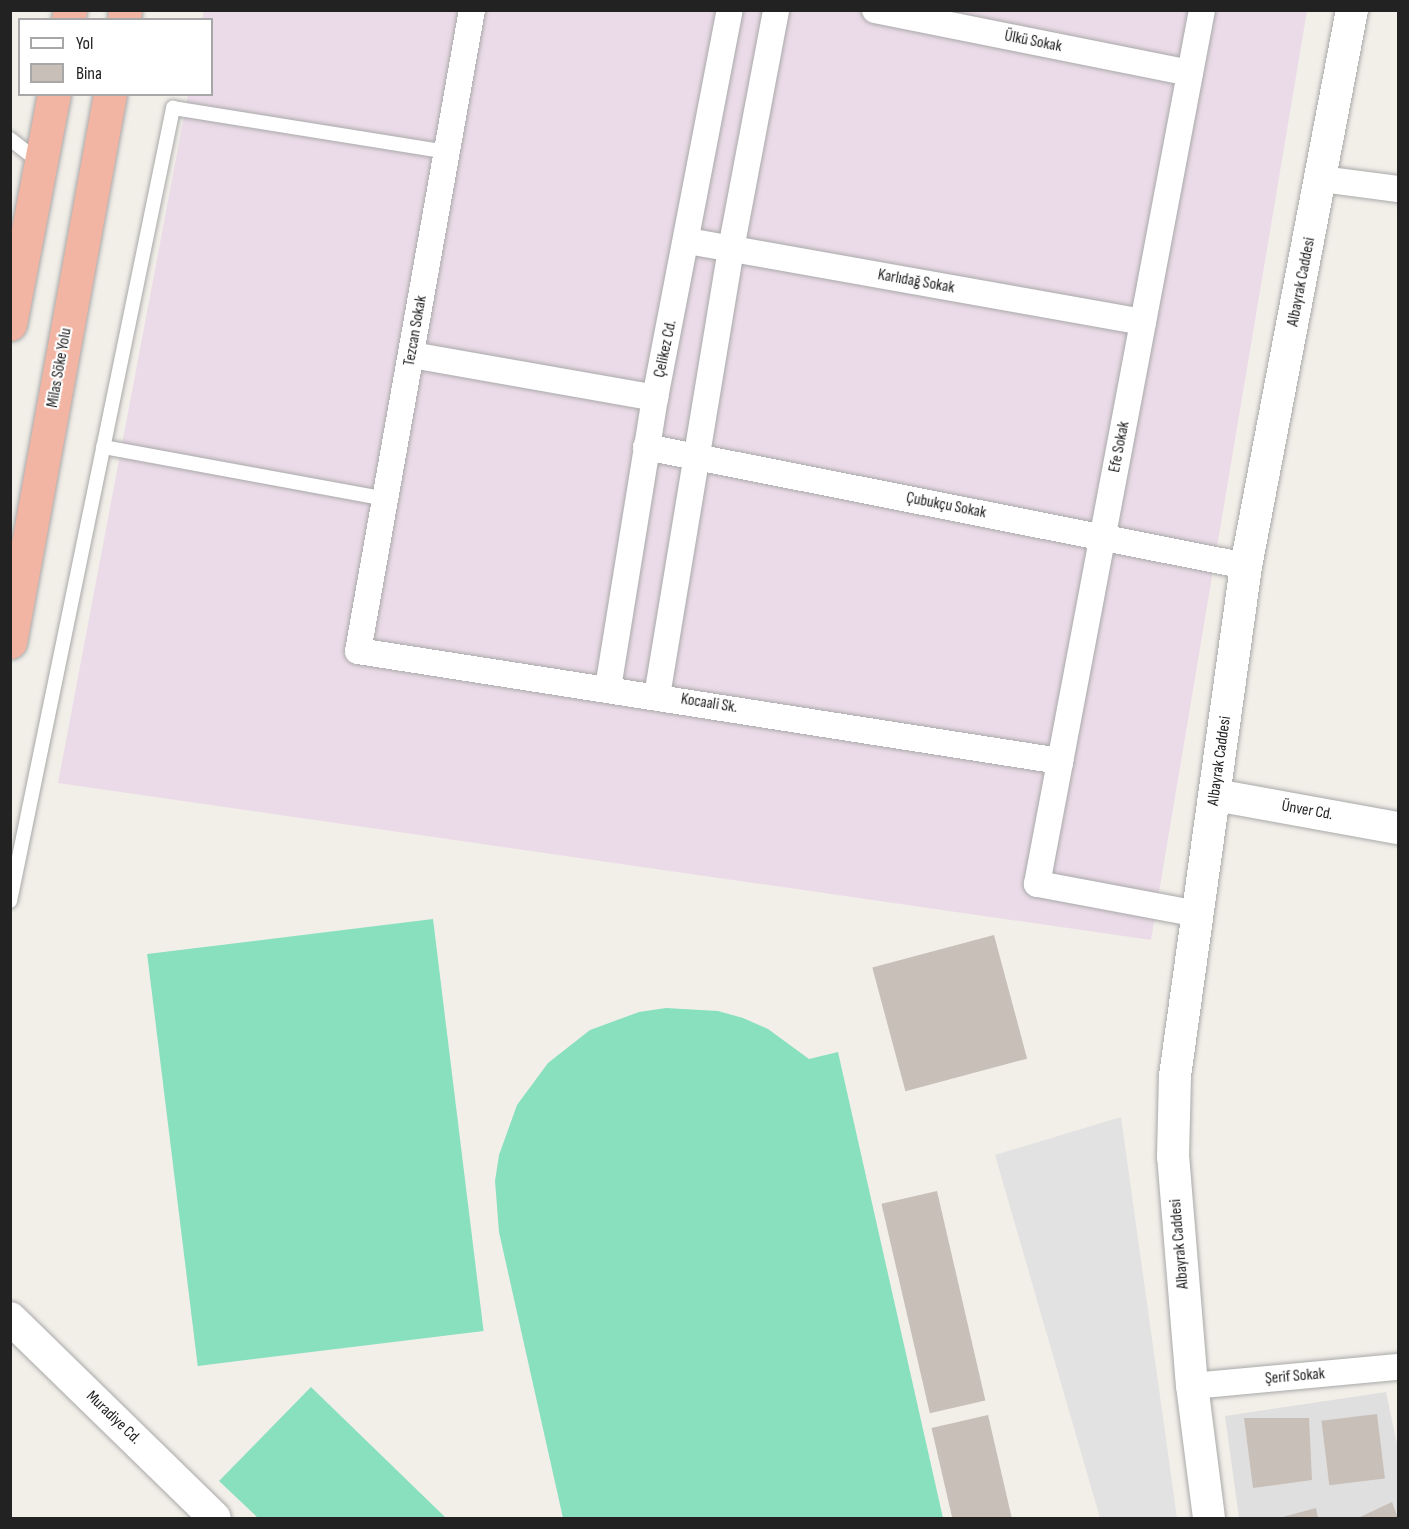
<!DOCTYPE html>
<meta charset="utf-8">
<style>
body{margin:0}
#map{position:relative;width:1409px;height:1529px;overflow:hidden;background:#f2efe9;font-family:"Sofia Sans Condensed",sans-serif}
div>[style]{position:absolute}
.residential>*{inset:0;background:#e0dfdf}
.industrial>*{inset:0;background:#ebdbe8}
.pitch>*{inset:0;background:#88e0be;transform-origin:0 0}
.parking>*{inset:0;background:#e2e2e2}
.building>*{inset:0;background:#c7bfb8;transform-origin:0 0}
.roads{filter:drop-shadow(0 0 2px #a9a9a9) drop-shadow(0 0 2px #a9a9a9)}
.service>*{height:14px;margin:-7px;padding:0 7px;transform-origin:7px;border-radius:7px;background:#fff}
.minor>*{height:26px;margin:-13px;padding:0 13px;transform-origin:13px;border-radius:13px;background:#fff}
.tertiary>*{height:32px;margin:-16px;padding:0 16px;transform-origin:16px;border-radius:16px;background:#fff}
.trunk>*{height:33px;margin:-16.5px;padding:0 16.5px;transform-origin:16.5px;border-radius:16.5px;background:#f2b4a3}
span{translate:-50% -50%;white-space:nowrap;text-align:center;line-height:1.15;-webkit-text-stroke:4.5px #fff;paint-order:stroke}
.street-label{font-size:16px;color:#222}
.frame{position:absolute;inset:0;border:12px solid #222;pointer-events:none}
.legend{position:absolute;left:18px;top:18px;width:195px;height:78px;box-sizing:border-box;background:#fff;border:2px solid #a7a7a7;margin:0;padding:8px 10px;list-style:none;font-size:18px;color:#222}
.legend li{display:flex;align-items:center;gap:12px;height:30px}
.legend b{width:30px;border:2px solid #a7a7a7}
</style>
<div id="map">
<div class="residential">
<div style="clip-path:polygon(1386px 1392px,1398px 1449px,1398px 1518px,1239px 1518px,1225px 1416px)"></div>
</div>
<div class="industrial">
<div style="clip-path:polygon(204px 11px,1307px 11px,1151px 940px,58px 783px,188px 95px,212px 94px,212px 20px,202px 19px)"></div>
</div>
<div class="pitch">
<div style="left:433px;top:919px;width:415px;height:288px;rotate:83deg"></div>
<div style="clip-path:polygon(666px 1008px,718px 1011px,743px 1018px,768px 1029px,809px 1059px,838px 1052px,943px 1518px,563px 1518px,499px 1232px,495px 1181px,499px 1155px,517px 1105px,548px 1063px,590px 1030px,639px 1012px)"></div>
<div style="clip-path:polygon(311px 1387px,446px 1518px,258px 1518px,219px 1481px)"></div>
</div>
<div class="parking">
<div style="clip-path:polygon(1121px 1117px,1177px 1518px,1100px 1518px,995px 1155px)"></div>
</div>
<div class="building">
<div style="left:994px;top:935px;width:128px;height:126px;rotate:75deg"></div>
<div style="left:937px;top:1191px;width:215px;height:57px;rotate:77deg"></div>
<div style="left:1377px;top:1414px;width:65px;height:56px;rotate:83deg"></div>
<div style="left:988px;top:1415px;width:106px;height:58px;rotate:77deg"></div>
<div style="clip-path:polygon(1244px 1418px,1309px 1418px,1312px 1480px,1253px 1488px)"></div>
<div style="clip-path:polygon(1392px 1502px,1398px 1518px,1358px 1518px)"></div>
<div style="clip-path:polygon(1316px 1508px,1318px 1518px,1279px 1518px)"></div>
</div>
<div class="roads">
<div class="service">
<div style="left:10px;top:139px;width:37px;rotate:38deg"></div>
<div style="left:103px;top:447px;width:288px;rotate:10.4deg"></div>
<div style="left:10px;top:901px;width:810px;rotate:-78.38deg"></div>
<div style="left:173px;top:108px;width:278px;rotate:9.1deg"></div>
</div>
<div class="minor">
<div style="left:472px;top:10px;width:651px;rotate:100.08deg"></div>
<div style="left:358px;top:651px;width:711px;rotate:8.91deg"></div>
<div style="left:875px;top:10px;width:321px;rotate:11.3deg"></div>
<div style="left:1322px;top:179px;width:77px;rotate:7.5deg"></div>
<div style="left:688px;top:241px;width:462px;rotate:10.1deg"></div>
<div style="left:412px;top:355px;width:247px;rotate:10deg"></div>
<div style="left:646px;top:447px;width:612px;rotate:11.22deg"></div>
<div style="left:608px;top:688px;width:294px;rotate:-80.8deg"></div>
<div style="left:655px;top:398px;width:395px;rotate:-79.1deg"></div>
<div style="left:657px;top:696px;width:453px;rotate:-80.6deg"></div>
<div style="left:731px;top:249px;width:243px;rotate:-79.3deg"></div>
<div style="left:1198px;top:914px;width:164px;rotate:-169.4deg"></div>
<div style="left:1037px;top:884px;width:889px;rotate:-79.31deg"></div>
<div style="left:1192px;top:1386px;width:207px;rotate:-5.3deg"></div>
</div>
<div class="tertiary">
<div style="left:1216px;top:795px;width:185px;rotate:10.3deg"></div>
<div style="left:10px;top:1318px;width:286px;rotate:44.3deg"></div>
<div style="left:1209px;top:1518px;width:133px;rotate:-97.3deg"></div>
<div style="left:1192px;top:1386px;width:230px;rotate:-94.7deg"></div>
<div style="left:1173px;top:1157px;width:81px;rotate:-88.6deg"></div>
<div style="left:1175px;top:1076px;width:515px;rotate:-82.07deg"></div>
<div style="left:1246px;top:566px;width:566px;rotate:-79.21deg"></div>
</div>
<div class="trunk">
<div style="left:68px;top:20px;width:10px;rotate:-79deg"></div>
<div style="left:124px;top:20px;width:10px;rotate:-84deg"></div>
<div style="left:10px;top:324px;width:234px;rotate:-79.2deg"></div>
<div style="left:10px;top:642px;width:557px;rotate:-79.66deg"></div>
</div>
</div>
<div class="street-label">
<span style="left:1033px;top:42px;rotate:11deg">Ülkü Sokak</span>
<span style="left:916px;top:282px;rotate:10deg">Karlıdağ Sokak</span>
<span style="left:1302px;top:282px;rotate:-79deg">Albayrak Caddesi</span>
<span style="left:416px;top:331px;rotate:-80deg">Tezcan Sokak</span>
<span style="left:666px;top:349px;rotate:-78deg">Çelikez Cd.</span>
<span style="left:60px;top:368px;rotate:-80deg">Milas Söke Yolu</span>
<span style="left:1120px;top:447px;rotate:-79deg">Efe Sokak</span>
<span style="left:946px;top:506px;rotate:11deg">Çubukçu Sokak</span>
<span style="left:709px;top:704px;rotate:9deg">Kocaali Sk.</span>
<span style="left:1220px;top:761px;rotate:-82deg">Albayrak Caddesi</span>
<span style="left:1307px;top:811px;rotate:10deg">Ünver Cd.</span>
<span style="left:1180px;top:1244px;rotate:-95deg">Albayrak Caddesi</span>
<span style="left:1295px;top:1377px;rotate:-5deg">Şerif Sokak</span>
<span style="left:113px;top:1418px;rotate:44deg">Muradiye Cd.</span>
</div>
<div class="frame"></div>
<ul class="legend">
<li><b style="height:8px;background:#fff"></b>Yol</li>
<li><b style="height:16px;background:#c7bfb8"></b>Bina</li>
</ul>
</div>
